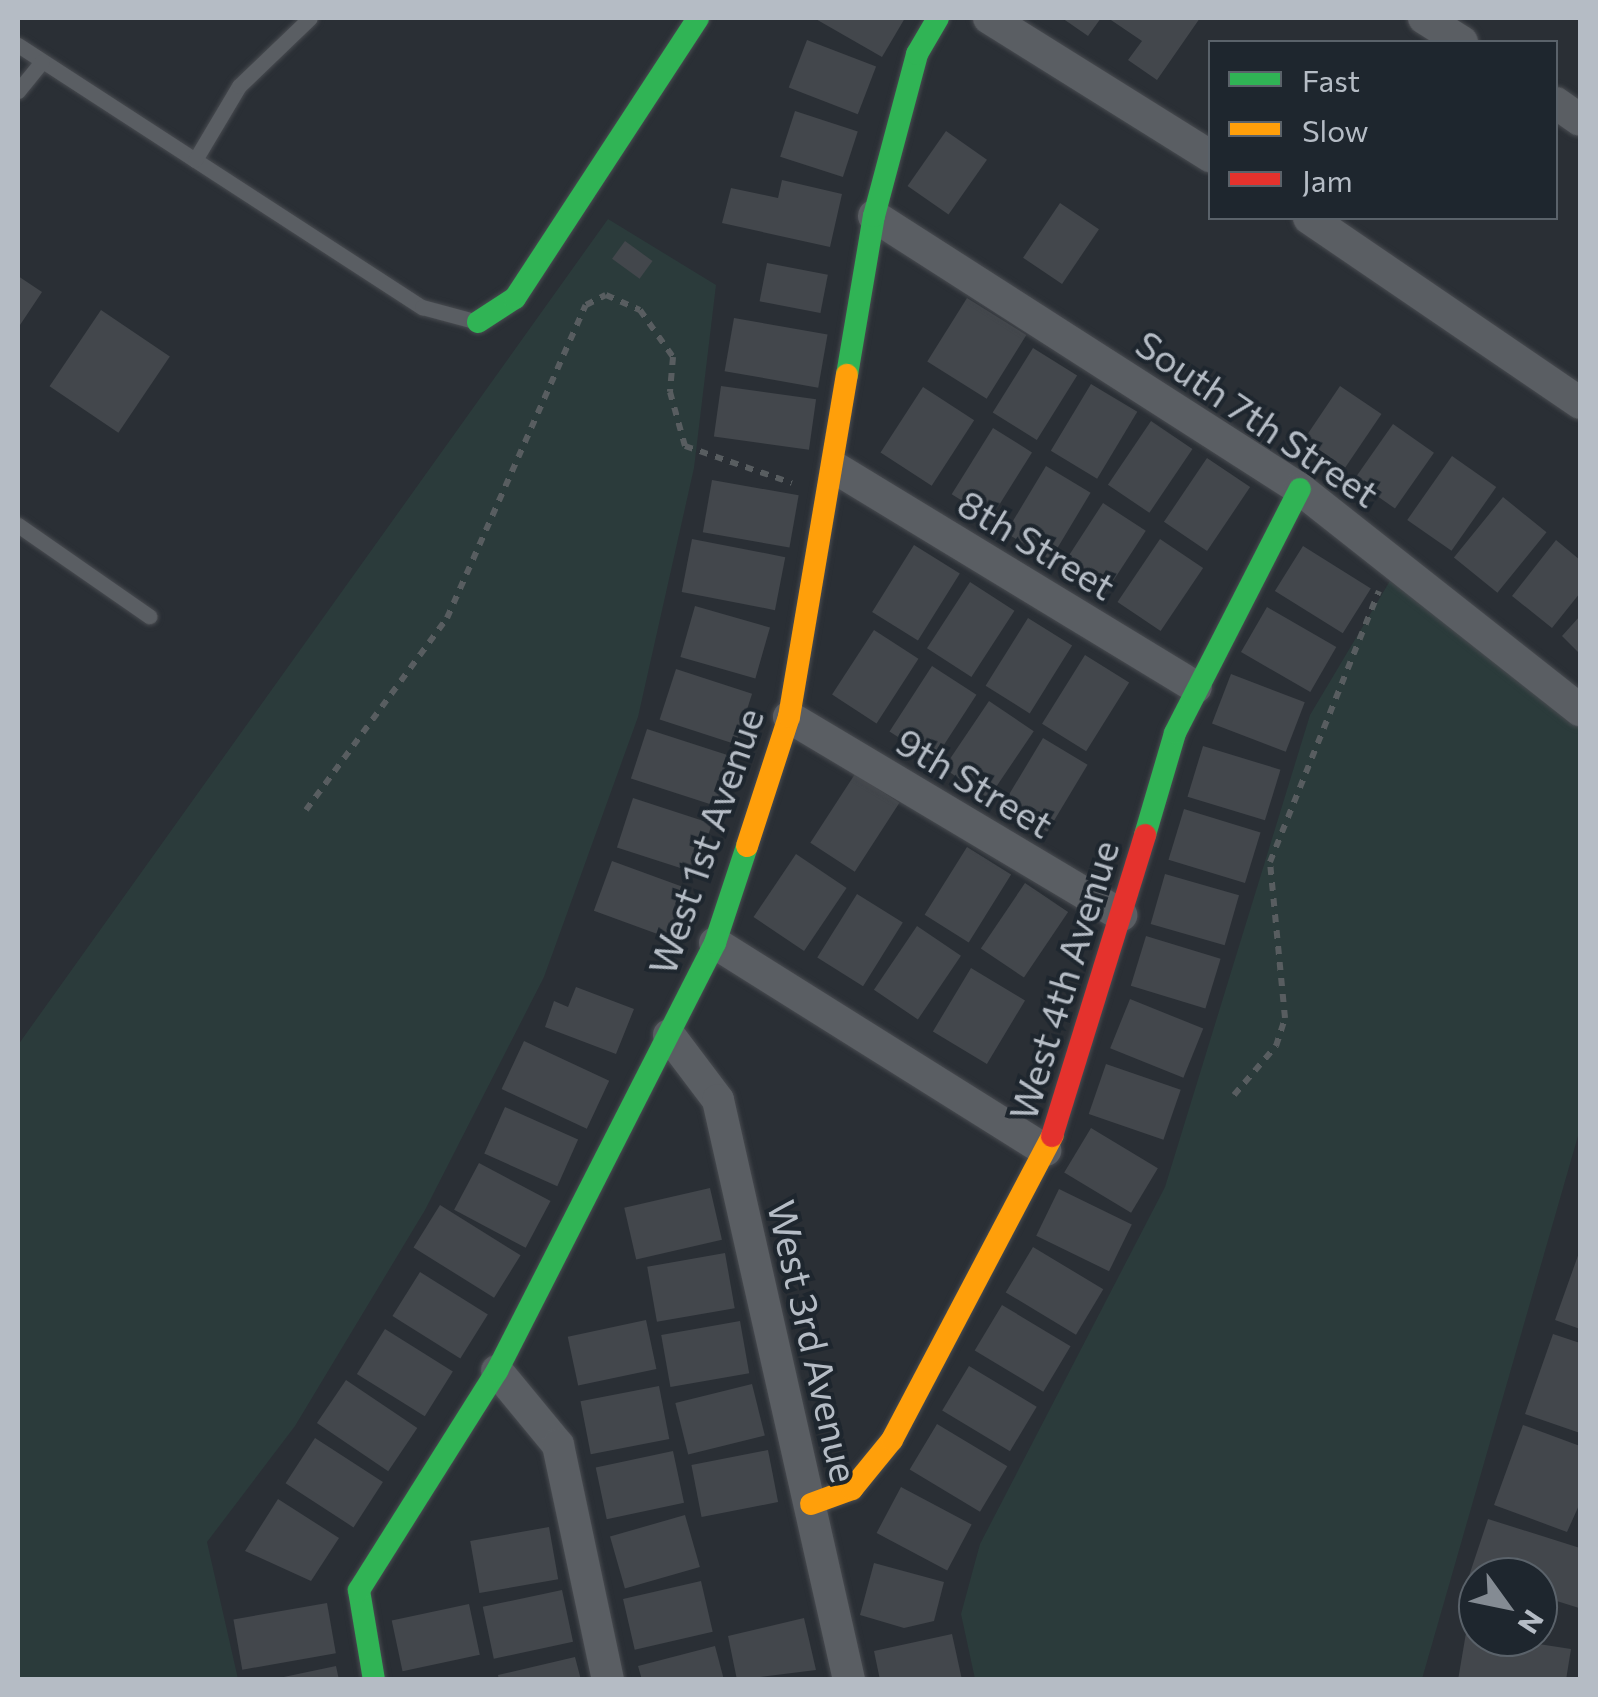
<!DOCTYPE html>
<style>
body{margin:0}
#map{position:relative;width:1598px;height:1697px;overflow:hidden;background:#2a2f35;font-family:Commissioner,sans-serif}
div>[style]{position:absolute}
.green>*{inset:0;background:#2b3b3b}
.building>*{inset:0;background:#43474c;transform-origin:0 0}
.path>*{height:6px;margin-top:-3px;transform-origin:0;background:repeating-linear-gradient(90deg,#585d60 0 8px,transparent 0 16px)}
.roads{filter:drop-shadow(0 0 2px #484b50) drop-shadow(0 0 2px #484b50)}
.lane>*{height:15px;margin:-7.5px;padding:0 7.5px;transform-origin:7.5px;border-radius:7.5px;background:#5a5e63}
.street>*{height:32px;margin:-16px;padding:0 16px;transform-origin:16px;border-radius:16px;background:#5a5e63}
.fast>*{height:22px;margin:-11px;padding:0 11px;transform-origin:11px;border-radius:11px;background:#30b455}
.slow>*{height:22px;margin:-11px;padding:0 11px;transform-origin:11px;border-radius:11px;background:#ff9f0a}
.jam>*{height:22px;margin:-11px;padding:0 11px;transform-origin:11px;border-radius:11px;background:#e5322d}
span{translate:-50% -50%;white-space:nowrap;text-align:center;line-height:1.15;-webkit-text-stroke:8px #1e262e;paint-order:stroke}
.street-label{font-size:38px;color:#b5bcc5}
.frame{position:absolute;inset:0;border:20px solid #b5bcc5;pointer-events:none}
.legend{position:absolute;left:1208px;top:40px;width:350px;height:180px;box-sizing:border-box;background:#1e262e;border:2px solid #5a626a;margin:0;padding:12px 18px;list-style:none;font-size:30px;color:#b5bcc5}
.legend li{display:flex;align-items:center;gap:20px;height:50px}
.legend b{width:50px;border:2px solid #5a626a}
.north{position:absolute;left:1458px;top:1557px;width:100px;height:100px;box-sizing:border-box;background:#1e262e;border:2px solid #5a626a;border-radius:50%;rotate:123deg;font-size:28px;font-weight:700;line-height:40px;text-align:center;color:#b5bcc5}
.north::after{content:'';display:block;margin:auto;width:35px;height:45px;background:#848b93;clip-path:polygon(50% 0,100% 100%,50% 72%,0 100%)}
</style>
<div id="map">
<div class="green">
<div style="clip-path:polygon(608px 219px,716px 285px,694px 468px,638px 717px,544px 977px,425px 1210px,295px 1426px,207px 1542px,238px 1679px,18px 1680px,18px 1045px)"></div>
<div style="clip-path:polygon(1400px 564px,1580px 710px,1580px 1129px,1422px 1679px,975px 1679px,961px 1614px,980px 1544px,1165px 1187px,1310px 715px)"></div>
</div>
<div class="building">
<div style="clip-path:polygon(814px 18px,905px 18px,882px 57px)"></div>
<div style="clip-path:polygon(1062px 18px,1101px 18px,1088px 36px)"></div>
<div style="clip-path:polygon(1108px 18px,1200px 18px,1157px 80px,1128px 60px,1142px 41px)"></div>
<div style="left:807px;top:40px;width:74px;height:51px;rotate:21deg"></div>
<div style="left:795px;top:111px;width:66px;height:48px;rotate:18deg"></div>
<div style="left:946px;top:131px;width:50px;height:67px;rotate:35deg"></div>
<div style="clip-path:polygon(782px 180px,842px 194px,830px 247px,722px 223px,731px 188px,778px 198px)"></div>
<div style="left:1060px;top:203px;width:47px;height:66px;rotate:34deg"></div>
<div style="left:625px;top:241px;width:34px;height:22px;rotate:36deg"></div>
<div style="left:767px;top:263px;width:62px;height:39px;rotate:11deg"></div>
<div style="clip-path:polygon(18px 276px,42px 292px,18px 328px)"></div>
<div style="left:967px;top:298px;width:70px;height:75px;rotate:32deg"></div>
<div style="left:101px;top:310px;width:83px;height:92px;rotate:34deg"></div>
<div style="left:734px;top:318px;width:95px;height:54px;rotate:10deg"></div>
<div style="left:1033px;top:348px;width:52px;height:76px;rotate:32deg"></div>
<div style="left:1091px;top:384px;width:54px;height:78px;rotate:31deg"></div>
<div style="left:721px;top:386px;width:96px;height:51px;rotate:8deg"></div>
<div style="left:1340px;top:386px;width:50px;height:65px;rotate:34deg"></div>
<div style="left:923px;top:387px;width:61px;height:78px;rotate:33deg"></div>
<div style="left:1151px;top:421px;width:50px;height:77px;rotate:34deg"></div>
<div style="left:1393px;top:424px;width:50px;height:68px;rotate:35deg"></div>
<div style="left:993px;top:428px;width:46px;height:78px;rotate:32deg"></div>
<div style="left:1452px;top:456px;width:54px;height:78px;rotate:35deg"></div>
<div style="left:1207px;top:458px;width:52px;height:77px;rotate:34deg"></div>
<div style="left:1046px;top:466px;width:52px;height:78px;rotate:31deg"></div>
<div style="left:712px;top:480px;width:88px;height:53px;rotate:10deg"></div>
<div style="left:1503px;top:497px;width:56px;height:78px;rotate:39deg"></div>
<div style="left:1103px;top:503px;width:51px;height:76px;rotate:33deg"></div>
<div style="left:692px;top:539px;width:95px;height:54px;rotate:11deg"></div>
<div style="left:1160px;top:539px;width:52px;height:76px;rotate:34deg"></div>
<div style="clip-path:polygon(1556px 540px,1580px 560px,1580px 593px,1552px 628px,1512px 596px)"></div>
<div style="left:914px;top:545px;width:54px;height:79px;rotate:32deg"></div>
<div style="left:1303px;top:546px;width:80px;height:53px;rotate:32deg"></div>
<div style="left:970px;top:582px;width:53px;height:79px;rotate:33deg"></div>
<div style="left:695px;top:606px;width:78px;height:53px;rotate:16deg"></div>
<div style="left:1267px;top:607px;width:80px;height:52px;rotate:30deg"></div>
<div style="clip-path:polygon(1580px 616px,1580px 654px,1562px 636px)"></div>
<div style="left:1028px;top:618px;width:52px;height:80px;rotate:32deg"></div>
<div style="left:874px;top:630px;width:53px;height:77px;rotate:33deg"></div>
<div style="left:1085px;top:655px;width:52px;height:81px;rotate:32deg"></div>
<div style="left:932px;top:666px;width:53px;height:78px;rotate:33deg"></div>
<div style="left:676px;top:669px;width:80px;height:53px;rotate:18deg"></div>
<div style="left:1231px;top:674px;width:79px;height:53px;rotate:21deg"></div>
<div style="left:989px;top:701px;width:54px;height:81px;rotate:34deg"></div>
<div style="left:647px;top:729px;width:91px;height:52px;rotate:18deg"></div>
<div style="left:1043px;top:738px;width:52px;height:78px;rotate:31deg"></div>
<div style="left:1203px;top:746px;width:81px;height:53px;rotate:17deg"></div>
<div style="left:855px;top:774px;width:53px;height:82px;rotate:33deg"></div>
<div style="left:633px;top:798px;width:83px;height:52px;rotate:18deg"></div>
<div style="left:1184px;top:809px;width:80px;height:53px;rotate:17deg"></div>
<div style="left:967px;top:847px;width:52px;height:80px;rotate:32deg"></div>
<div style="left:796px;top:854px;width:61px;height:76px;rotate:34deg"></div>
<div style="left:612px;top:861px;width:83px;height:53px;rotate:20deg"></div>
<div style="left:1165px;top:874px;width:77px;height:52px;rotate:16deg"></div>
<div style="left:1025px;top:883px;width:52px;height:79px;rotate:34deg"></div>
<div style="left:857px;top:894px;width:54px;height:75px;rotate:32deg"></div>
<div style="left:917px;top:926px;width:53px;height:77px;rotate:34deg"></div>
<div style="left:1146px;top:936px;width:78px;height:52px;rotate:17deg"></div>
<div style="left:971px;top:968px;width:63px;height:74px;rotate:31deg"></div>
<div style="clip-path:polygon(576px 987px,634px 1009px,616px 1054px,545px 1027px,554px 1001px,568px 1007px)"></div>
<div style="left:1130px;top:999px;width:79px;height:53px;rotate:22deg"></div>
<div style="left:524px;top:1041px;width:94px;height:53px;rotate:25deg"></div>
<div style="left:1106px;top:1064px;width:79px;height:53px;rotate:19deg"></div>
<div style="left:505px;top:1107px;width:80px;height:51px;rotate:24deg"></div>
<div style="left:1091px;top:1128px;width:78px;height:52px;rotate:31deg"></div>
<div style="left:479px;top:1163px;width:81px;height:53px;rotate:28deg"></div>
<div style="left:710px;top:1188px;width:53px;height:88px;rotate:77deg"></div>
<div style="left:1059px;top:1189px;width:81px;height:52px;rotate:26deg"></div>
<div style="left:440px;top:1205px;width:95px;height:50px;rotate:32deg"></div>
<div style="left:1033px;top:1247px;width:82px;height:53px;rotate:31deg"></div>
<div style="clip-path:polygon(1580px 1250px,1580px 1329px,1555px 1320px)"></div>
<div style="left:725px;top:1253px;width:56px;height:79px;rotate:80deg"></div>
<div style="left:420px;top:1272px;width:80px;height:52px;rotate:32deg"></div>
<div style="left:1002px;top:1305px;width:80px;height:53px;rotate:31deg"></div>
<div style="left:646px;top:1320px;width:50px;height:80px;rotate:78deg"></div>
<div style="left:740px;top:1321px;width:53px;height:80px;rotate:80deg"></div>
<div style="left:385px;top:1329px;width:80px;height:53px;rotate:32deg"></div>
<div style="clip-path:polygon(1553px 1334px,1580px 1343px,1580px 1433px,1525px 1414px)"></div>
<div style="left:969px;top:1366px;width:79px;height:52px;rotate:31deg"></div>
<div style="left:346px;top:1380px;width:86px;height:52px;rotate:34deg"></div>
<div style="left:752px;top:1384px;width:53px;height:79px;rotate:76deg"></div>
<div style="left:659px;top:1386px;width:54px;height:80px;rotate:79deg"></div>
<div style="left:937px;top:1424px;width:82px;height:53px;rotate:31deg"></div>
<div style="clip-path:polygon(1523px 1425px,1580px 1446px,1580px 1503px,1567px 1532px,1494px 1505px)"></div>
<div style="left:315px;top:1438px;width:81px;height:54px;rotate:33deg"></div>
<div style="left:768px;top:1450px;width:53px;height:78px;rotate:79deg"></div>
<div style="left:673px;top:1451px;width:53px;height:79px;rotate:78deg"></div>
<div style="left:901px;top:1487px;width:80px;height:52px;rotate:28deg"></div>
<div style="clip-path:polygon(278px 1499px,339px 1538px,311px 1581px,245px 1551px)"></div>
<div style="left:685px;top:1515px;width:54px;height:78px;rotate:74deg"></div>
<div style="clip-path:polygon(1488px 1519px,1580px 1548px,1579px 1608px,1544px 1597px,1538px 1611px,1538px 1577px,1478px 1577px,1478px 1612px,1459px 1606px)"></div>
<div style="left:549px;top:1527px;width:53px;height:80px;rotate:80deg"></div>
<div style="clip-path:polygon(874px 1563px,944px 1582px,934px 1621px,904px 1628px,860px 1615px)"></div>
<div style="left:701px;top:1581px;width:52px;height:80px;rotate:77deg"></div>
<div style="left:562px;top:1590px;width:53px;height:81px;rotate:78deg"></div>
<div style="left:327px;top:1603px;width:51px;height:95px;rotate:80deg"></div>
<div style="left:469px;top:1604px;width:52px;height:79px;rotate:78deg"></div>
<div style="clip-path:polygon(804px 1618px,816px 1670px,737px 1680px,728px 1636px)"></div>
<div style="clip-path:polygon(1466px 1633px,1571px 1649px,1566px 1680px,1458px 1680px)"></div>
<div style="clip-path:polygon(952px 1634px,962px 1680px,880px 1680px,874px 1651px)"></div>
<div style="clip-path:polygon(715px 1646px,724px 1680px,642px 1680px,638px 1666px)"></div>
<div style="clip-path:polygon(575px 1657px,581px 1680px,499px 1680px,498px 1675px)"></div>
<div style="clip-path:polygon(336px 1666px,339px 1680px,279px 1680px,279px 1678px)"></div>
</div>
<div class="path">
<div style="left:306px;top:810px;width:238px;rotate:-53.7deg"></div>
<div style="left:447px;top:618px;width:342px;rotate:-66.1deg"></div>
<div style="left:586px;top:305px;width:22px;rotate:-27deg"></div>
<div style="left:606px;top:295px;width:37px;rotate:24deg"></div>
<div style="left:640px;top:310px;width:57px;rotate:54.9deg"></div>
<div style="left:673px;top:357px;width:35px;rotate:95deg"></div>
<div style="left:670px;top:392px;width:56px;rotate:74.5deg"></div>
<div style="left:685px;top:446px;width:113px;rotate:19.1deg"></div>
<div style="left:1234px;top:1095px;width:65px;rotate:-49.4deg"></div>
<div style="left:1276px;top:1046px;width:29px;rotate:-72deg"></div>
<div style="left:1285px;top:1018px;width:157px;rotate:-95.5deg"></div>
<div style="left:1270px;top:862px;width:292px;rotate:-68.1deg"></div>
</div>
<div class="roads">
<div class="lane">
<div style="left:18px;top:45px;width:482px;rotate:33deg"></div>
<div style="left:422px;top:307px;width:54px;rotate:15.1deg"></div>
<div style="left:18px;top:91px;width:38px;rotate:-51deg"></div>
<div style="left:195px;top:160px;width:86px;rotate:-59.3deg"></div>
<div style="left:239px;top:86px;width:98px;rotate:-43.8deg"></div>
<div style="left:18px;top:525px;width:160px;rotate:34.8deg"></div>
</div>
<div class="street">
<div style="left:989px;top:18px;width:261px;rotate:32deg"></div>
<div style="left:1424px;top:18px;width:45px;rotate:32.3deg"></div>
<div style="left:1556px;top:103px;width:29px;rotate:35deg"></div>
<div style="left:874px;top:216px;width:506px;rotate:32.65deg"></div>
<div style="left:1300px;top:489px;width:357px;rotate:38.3deg"></div>
<div style="left:1309px;top:218px;width:328px;rotate:34.3deg"></div>
<div style="left:837px;top:469px;width:420px;rotate:31.3deg"></div>
<div style="left:789px;top:717px;width:387px;rotate:30.8deg"></div>
<div style="left:715px;top:943px;width:390px;rotate:32.1deg"></div>
<div style="left:669px;top:1035px;width:81px;rotate:53deg"></div>
<div style="left:718px;top:1100px;width:595px;rotate:77.27deg"></div>
<div style="left:497px;top:1371px;width:96px;rotate:50.5deg"></div>
<div style="left:558px;top:1445px;width:240px;rotate:78deg"></div>
</div>
<div class="fast">
<div style="left:478px;top:322px;width:44px;rotate:-33deg"></div>
<div style="left:515px;top:298px;width:334px;rotate:-56.8deg"></div>
<div style="left:847px;top:375px;width:161px;rotate:-80.4deg"></div>
<div style="left:874px;top:216px;width:168px;rotate:-75.1deg"></div>
<div style="left:917px;top:54px;width:42px;rotate:-59.7deg"></div>
<div style="left:1145px;top:835px;width:106px;rotate:-73.6deg"></div>
<div style="left:1175px;top:733px;width:274px;rotate:-62.9deg"></div>
<div style="left:374px;top:1680px;width:91px;rotate:-99.5deg"></div>
<div style="left:359px;top:1590px;width:259px;rotate:-57.8deg"></div>
<div style="left:497px;top:1371px;width:480px;rotate:-63deg"></div>
<div style="left:715px;top:943px;width:102px;rotate:-71.7deg"></div>
</div>
<div class="slow">
<div style="left:747px;top:846px;width:136px;rotate:-72deg"></div>
<div style="left:789px;top:717px;width:347px;rotate:-80.4deg"></div>
<div style="left:811px;top:1504px;width:44px;rotate:-20.1deg"></div>
<div style="left:852px;top:1489px;width:63px;rotate:-50.8deg"></div>
<div style="left:892px;top:1440px;width:344px;rotate:-62.2deg"></div>
</div>
<div class="jam">
<div style="left:1052px;top:1136px;width:315px;rotate:-72.8deg"></div>
</div>
</div>
<div class="street-label">
<span style="left:1258px;top:418px;rotate:34deg">South 7th Street</span>
<span style="left:1037px;top:544px;rotate:31deg">8th Street</span>
<span style="left:975px;top:782px;rotate:31deg">9th Street</span>
<span style="left:705px;top:841px;rotate:-71deg">West 1st Avenue</span>
<span style="left:1063px;top:980px;rotate:-73deg">West 4th Avenue</span>
<span style="left:814px;top:1341px;rotate:77deg">West 3rd Avenue</span>
</div>
<div class="frame"></div>
<ul class="legend">
<li><b style="height:12px;background:#30b455"></b>Fast</li>
<li><b style="height:12px;background:#ff9f0a"></b>Slow</li>
<li><b style="height:12px;background:#e5322d"></b>Jam</li>
</ul>
<div class="north">N</div>
</div>
